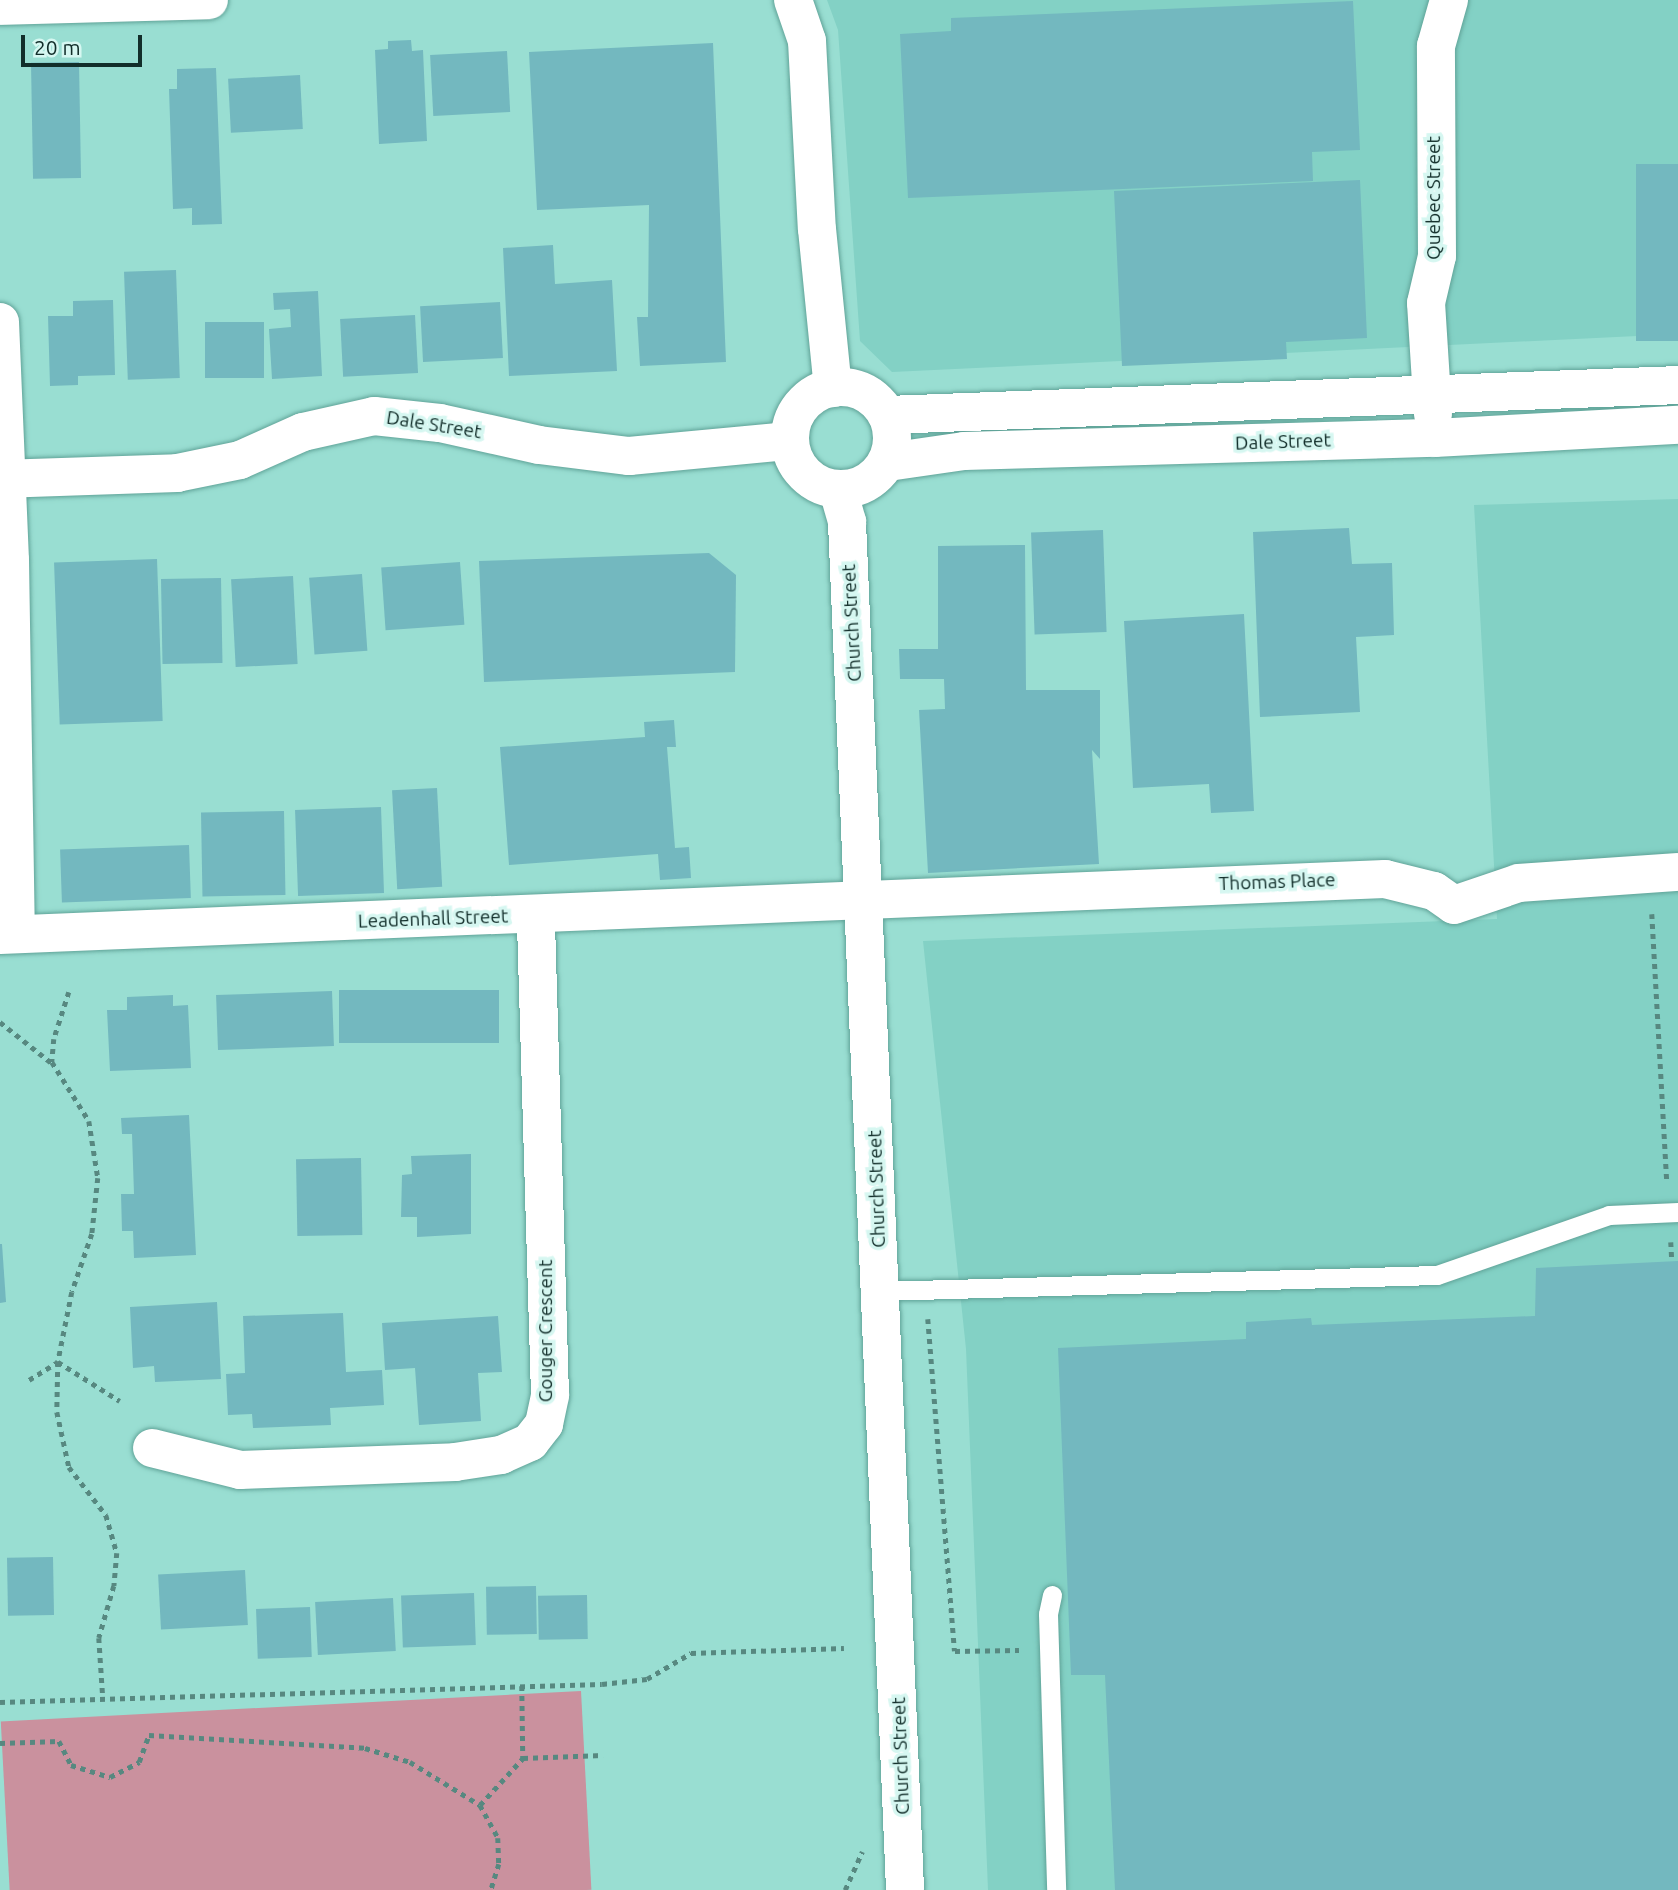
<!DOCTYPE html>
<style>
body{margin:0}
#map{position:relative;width:1678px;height:1890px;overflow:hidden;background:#99ded2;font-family:Ubuntu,sans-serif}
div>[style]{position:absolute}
.built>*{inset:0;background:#83d1c5}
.green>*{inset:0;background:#ca919e;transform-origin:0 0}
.building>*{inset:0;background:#73b8bf;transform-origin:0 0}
.path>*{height:4.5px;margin-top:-2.25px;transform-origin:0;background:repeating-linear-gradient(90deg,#578880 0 5px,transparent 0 10px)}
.roads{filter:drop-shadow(0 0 2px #60a398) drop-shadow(0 0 2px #60a398)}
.service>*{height:19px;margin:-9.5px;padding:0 9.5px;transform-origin:9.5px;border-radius:9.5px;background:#fff}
.minor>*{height:38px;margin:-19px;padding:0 19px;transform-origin:19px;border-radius:19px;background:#fff}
.minor>.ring{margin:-19px;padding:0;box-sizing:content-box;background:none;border:38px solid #fff;border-radius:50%}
span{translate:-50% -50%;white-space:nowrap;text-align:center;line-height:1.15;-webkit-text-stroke:7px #d6f7f1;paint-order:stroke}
.street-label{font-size:19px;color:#122e2a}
.scale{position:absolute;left:21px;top:35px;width:121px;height:32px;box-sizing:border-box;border:4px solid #122e2a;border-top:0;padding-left:9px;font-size:21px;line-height:24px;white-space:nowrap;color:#122e2a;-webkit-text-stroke:5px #d6f7f1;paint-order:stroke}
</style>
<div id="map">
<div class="built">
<div style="clip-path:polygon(827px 0,1678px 0,1678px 334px,892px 372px,860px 341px,838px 30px)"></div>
<div style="clip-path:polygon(1678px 499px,1678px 1890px,988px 1890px,966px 1349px,923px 941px,1497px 919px,1474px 505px)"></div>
</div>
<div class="green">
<div style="left:581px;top:1691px;width:199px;height:581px;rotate:87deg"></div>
</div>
<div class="building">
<div style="clip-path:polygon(1353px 1px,1360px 150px,1312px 152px,1313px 181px,908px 198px,900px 34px,951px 31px,951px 18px)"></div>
<div style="clip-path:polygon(411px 40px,412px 51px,423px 50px,427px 141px,379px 144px,375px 50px,388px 49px,388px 41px)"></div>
<div style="clip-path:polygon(713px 43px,726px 362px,640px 366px,637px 317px,648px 317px,649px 205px,537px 210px,529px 52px)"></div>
<div style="left:507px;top:51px;width:61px;height:77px;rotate:87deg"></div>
<div style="left:79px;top:62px;width:116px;height:48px;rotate:89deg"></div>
<div style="clip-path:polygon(216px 68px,222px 224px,192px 225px,192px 208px,173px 209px,169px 89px,177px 89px,177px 69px)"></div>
<div style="left:300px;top:75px;width:54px;height:72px;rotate:87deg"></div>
<div style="left:1678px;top:164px;width:177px;height:42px;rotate:90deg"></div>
<div style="clip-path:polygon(1360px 180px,1367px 338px,1286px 342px,1287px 359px,1122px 366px,1114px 191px)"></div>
<div style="clip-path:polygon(553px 245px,555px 284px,612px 280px,617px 371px,509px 376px,503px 248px)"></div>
<div style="left:176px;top:270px;width:108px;height:52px;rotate:88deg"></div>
<div style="clip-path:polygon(318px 291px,322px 376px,272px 379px,269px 329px,291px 327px,290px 309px,274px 310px,273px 293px)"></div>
<div style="clip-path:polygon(113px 300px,115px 375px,78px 376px,78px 385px,50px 386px,48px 316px,73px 316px,73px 301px)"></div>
<div style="left:500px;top:302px;width:56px;height:80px;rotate:87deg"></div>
<div style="left:415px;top:315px;width:58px;height:75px;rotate:87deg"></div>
<div style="left:205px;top:322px;width:59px;height:56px"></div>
<div style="clip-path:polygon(1349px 528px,1352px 564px,1392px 563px,1394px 635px,1356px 637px,1360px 712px,1260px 717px,1253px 532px)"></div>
<div style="left:1103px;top:530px;width:102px;height:72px;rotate:88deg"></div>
<div style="clip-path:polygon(1025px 545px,1026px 690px,1100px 690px,1100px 759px,1092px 750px,1099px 864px,928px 873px,919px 710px,945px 709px,944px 679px,900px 679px,899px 649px,938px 649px,938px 546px)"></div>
<div style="clip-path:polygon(709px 553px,736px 575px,735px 672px,484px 682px,479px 561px)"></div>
<div style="left:157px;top:559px;width:162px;height:103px;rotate:88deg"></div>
<div style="left:460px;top:562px;width:63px;height:79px;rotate:86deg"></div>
<div style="left:362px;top:574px;width:77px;height:53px;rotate:86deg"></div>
<div style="left:293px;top:576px;width:88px;height:62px;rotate:87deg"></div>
<div style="left:221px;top:578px;width:85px;height:60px;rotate:89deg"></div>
<div style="clip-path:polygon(1244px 614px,1254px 811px,1211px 813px,1209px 784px,1133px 788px,1124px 621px)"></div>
<div style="clip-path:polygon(674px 720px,676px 747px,667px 747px,675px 848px,689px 847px,691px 878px,660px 880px,658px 854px,509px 865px,500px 747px,645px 737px,644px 722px)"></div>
<div style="left:437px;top:788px;width:99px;height:45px;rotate:87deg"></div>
<div style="left:381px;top:807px;width:86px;height:86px;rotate:88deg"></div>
<div style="left:284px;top:811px;width:84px;height:83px;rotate:89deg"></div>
<div style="left:189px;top:845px;width:53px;height:129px;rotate:88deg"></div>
<div style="left:499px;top:990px;width:53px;height:160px;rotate:90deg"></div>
<div style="left:332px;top:991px;width:55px;height:116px;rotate:88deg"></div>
<div style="clip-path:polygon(173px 995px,173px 1006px,188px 1005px,191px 1068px,110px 1071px,107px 1010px,127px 1010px,127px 997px)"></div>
<div style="clip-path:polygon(189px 1115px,196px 1255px,134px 1258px,133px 1231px,122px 1231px,121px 1194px,134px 1194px,132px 1134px,122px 1134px,121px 1118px)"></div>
<div style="clip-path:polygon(471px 1154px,471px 1234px,417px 1237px,417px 1217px,401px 1217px,402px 1175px,412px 1174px,411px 1156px)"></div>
<div style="left:361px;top:1158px;width:77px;height:65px;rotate:89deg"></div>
<div style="clip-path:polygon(0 1244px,2px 1244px,6px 1302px,0 1303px)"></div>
<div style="clip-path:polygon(1678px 1261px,1678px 1890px,1115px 1890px,1105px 1675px,1071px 1675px,1058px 1348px,1246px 1339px,1246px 1322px,1311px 1318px,1312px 1325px,1535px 1316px,1536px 1268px)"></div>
<div style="clip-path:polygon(217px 1302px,221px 1379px,155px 1382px,154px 1366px,133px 1368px,130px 1307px)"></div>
<div style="clip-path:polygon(343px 1313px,346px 1372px,382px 1370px,384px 1405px,330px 1408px,331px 1425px,253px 1428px,252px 1414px,228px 1415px,226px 1374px,245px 1373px,243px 1316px)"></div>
<div style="clip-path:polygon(498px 1316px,502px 1372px,478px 1373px,481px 1421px,419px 1425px,415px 1368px,385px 1370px,382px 1323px)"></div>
<div style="left:53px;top:1557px;width:58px;height:46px;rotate:89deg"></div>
<div style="left:245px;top:1570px;width:55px;height:87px;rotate:87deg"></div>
<div style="left:536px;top:1586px;width:48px;height:50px;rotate:89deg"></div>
<div style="left:474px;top:1593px;width:52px;height:73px;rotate:88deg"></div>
<div style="left:587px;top:1595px;width:44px;height:49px;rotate:89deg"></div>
<div style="left:393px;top:1598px;width:53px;height:78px;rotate:87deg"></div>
<div style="left:310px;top:1607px;width:50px;height:54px;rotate:88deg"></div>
</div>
<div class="path">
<div style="left:1652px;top:914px;width:267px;rotate:86.8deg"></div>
<div style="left:69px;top:992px;width:49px;rotate:107.7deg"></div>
<div style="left:54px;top:1039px;width:23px;rotate:95deg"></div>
<div style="left:52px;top:1062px;width:70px;rotate:57.9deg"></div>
<div style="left:89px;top:1121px;width:58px;rotate:81deg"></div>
<div style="left:98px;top:1178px;width:56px;rotate:96.1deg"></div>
<div style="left:92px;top:1234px;width:61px;rotate:109deg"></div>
<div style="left:72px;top:1292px;width:71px;rotate:101.3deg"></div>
<div style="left:58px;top:1362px;width:50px;rotate:91.1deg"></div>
<div style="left:57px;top:1412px;width:56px;rotate:77.7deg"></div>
<div style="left:69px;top:1467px;width:61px;rotate:52.4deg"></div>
<div style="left:106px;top:1515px;width:40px;rotate:74deg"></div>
<div style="left:117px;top:1553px;width:33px;rotate:95deg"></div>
<div style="left:114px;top:1586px;width:54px;rotate:106.1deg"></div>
<div style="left:99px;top:1638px;width:60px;rotate:86.2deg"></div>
<div style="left:0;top:1022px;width:68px;rotate:38.4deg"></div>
<div style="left:1671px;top:1242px;width:19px;rotate:87deg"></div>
<div style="left:928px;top:1319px;width:333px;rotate:85.4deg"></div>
<div style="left:955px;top:1651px;width:64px;rotate:-0.9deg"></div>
<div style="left:29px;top:1380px;width:34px;rotate:-32deg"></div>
<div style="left:58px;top:1362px;width:73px;rotate:32.2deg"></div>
<div style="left:522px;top:1686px;width:72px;rotate:89.2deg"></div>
<div style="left:523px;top:1758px;width:80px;rotate:-2.1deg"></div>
<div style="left:0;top:1702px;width:602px;rotate:-1.71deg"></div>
<div style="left:602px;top:1684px;width:45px;rotate:-6.3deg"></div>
<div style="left:647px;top:1679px;width:51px;rotate:-30.6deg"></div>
<div style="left:691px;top:1653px;width:153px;rotate:-1.9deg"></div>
<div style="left:0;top:1743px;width:59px;rotate:-1.9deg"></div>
<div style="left:59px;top:1741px;width:27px;rotate:63deg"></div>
<div style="left:71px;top:1765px;width:41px;rotate:17.1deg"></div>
<div style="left:110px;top:1777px;width:33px;rotate:-27deg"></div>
<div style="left:139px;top:1762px;width:29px;rotate:-70deg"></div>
<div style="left:149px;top:1735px;width:216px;rotate:3.4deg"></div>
<div style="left:365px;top:1748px;width:47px;rotate:17.3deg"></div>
<div style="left:410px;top:1762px;width:82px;rotate:31.6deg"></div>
<div style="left:480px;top:1805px;width:38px;rotate:61deg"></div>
<div style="left:498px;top:1838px;width:26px;rotate:88deg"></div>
<div style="left:499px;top:1864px;width:27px;rotate:107deg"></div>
<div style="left:480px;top:1805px;width:64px;rotate:-47.5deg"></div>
<div style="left:845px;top:1890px;width:42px;rotate:-65.9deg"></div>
</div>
<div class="roads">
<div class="service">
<div style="left:881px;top:1291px;width:556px;rotate:-1.65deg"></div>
<div style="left:1437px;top:1275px;width:182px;rotate:-19.2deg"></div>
<div style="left:1609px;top:1215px;width:69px;rotate:-2.5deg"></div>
<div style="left:1052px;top:1595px;width:19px;rotate:102deg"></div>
<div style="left:1048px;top:1614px;width:276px;rotate:88.3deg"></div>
</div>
<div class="minor">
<div style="left:793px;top:0;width:43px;rotate:71.1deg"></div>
<div style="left:807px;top:41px;width:188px;rotate:87deg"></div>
<div style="left:817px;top:229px;width:160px;rotate:84.3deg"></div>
<div style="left:0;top:6px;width:209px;rotate:-1.6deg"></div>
<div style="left:0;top:322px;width:238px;rotate:87.6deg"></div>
<div style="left:10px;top:560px;width:374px;rotate:89.1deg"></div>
<div class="ring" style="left:790px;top:387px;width:64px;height:64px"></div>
<div style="left:1433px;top:414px;width:111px;rotate:-93.6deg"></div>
<div style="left:1426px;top:303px;width:48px;rotate:-76.8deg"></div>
<div style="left:1437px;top:256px;width:210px;rotate:-90.3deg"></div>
<div style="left:1436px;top:46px;width:48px;rotate:-74.2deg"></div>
<div style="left:888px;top:415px;width:791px;rotate:-2.17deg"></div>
<div style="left:888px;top:462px;width:77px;rotate:-8.2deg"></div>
<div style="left:964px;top:451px;width:471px;rotate:-1.6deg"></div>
<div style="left:1435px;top:438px;width:243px;rotate:-3.1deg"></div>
<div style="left:0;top:479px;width:177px;rotate:-1.9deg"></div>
<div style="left:177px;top:473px;width:64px;rotate:-11.7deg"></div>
<div style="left:240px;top:460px;width:69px;rotate:-24deg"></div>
<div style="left:303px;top:432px;width:73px;rotate:-12.7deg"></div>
<div style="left:374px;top:416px;width:66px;rotate:6.1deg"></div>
<div style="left:440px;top:423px;width:101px;rotate:12.5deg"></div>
<div style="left:539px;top:445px;width:91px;rotate:7deg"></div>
<div style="left:629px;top:456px;width:161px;rotate:-5.4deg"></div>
<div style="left:838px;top:490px;width:33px;rotate:74deg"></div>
<div style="left:847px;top:522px;width:1369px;rotate:87.57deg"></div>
<div style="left:0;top:935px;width:1386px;rotate:-2.32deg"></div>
<div style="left:1385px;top:879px;width:50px;rotate:13.8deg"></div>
<div style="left:1434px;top:891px;width:24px;rotate:35deg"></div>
<div style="left:1454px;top:905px;width:69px;rotate:-18.7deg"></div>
<div style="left:1519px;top:883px;width:159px;rotate:-4deg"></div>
<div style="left:152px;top:1448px;width:91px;rotate:14deg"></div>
<div style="left:240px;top:1470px;width:215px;rotate:-2.1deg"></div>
<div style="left:455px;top:1462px;width:47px;rotate:-8.7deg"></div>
<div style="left:501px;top:1455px;width:32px;rotate:-24deg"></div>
<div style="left:530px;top:1442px;width:23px;rotate:-52deg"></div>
<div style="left:544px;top:1424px;width:30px;rotate:-78deg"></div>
<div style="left:550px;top:1395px;width:480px;rotate:-91.7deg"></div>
</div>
</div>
<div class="street-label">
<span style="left:1434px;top:198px;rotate:-90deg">Quebec Street</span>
<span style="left:434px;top:425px;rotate:9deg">Dale Street</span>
<span style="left:1283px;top:442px;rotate:-2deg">Dale Street</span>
<span style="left:852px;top:623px;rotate:-93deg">Church Street</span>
<span style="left:1277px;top:882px;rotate:-2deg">Thomas Place</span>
<span style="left:433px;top:919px;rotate:-2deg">Leadenhall Street</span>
<span style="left:877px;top:1189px;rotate:-92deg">Church Street</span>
<span style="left:546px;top:1331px;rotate:-90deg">Gouger Crescent</span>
<span style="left:901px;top:1756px;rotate:-92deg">Church Street</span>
</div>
<div class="scale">20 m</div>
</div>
